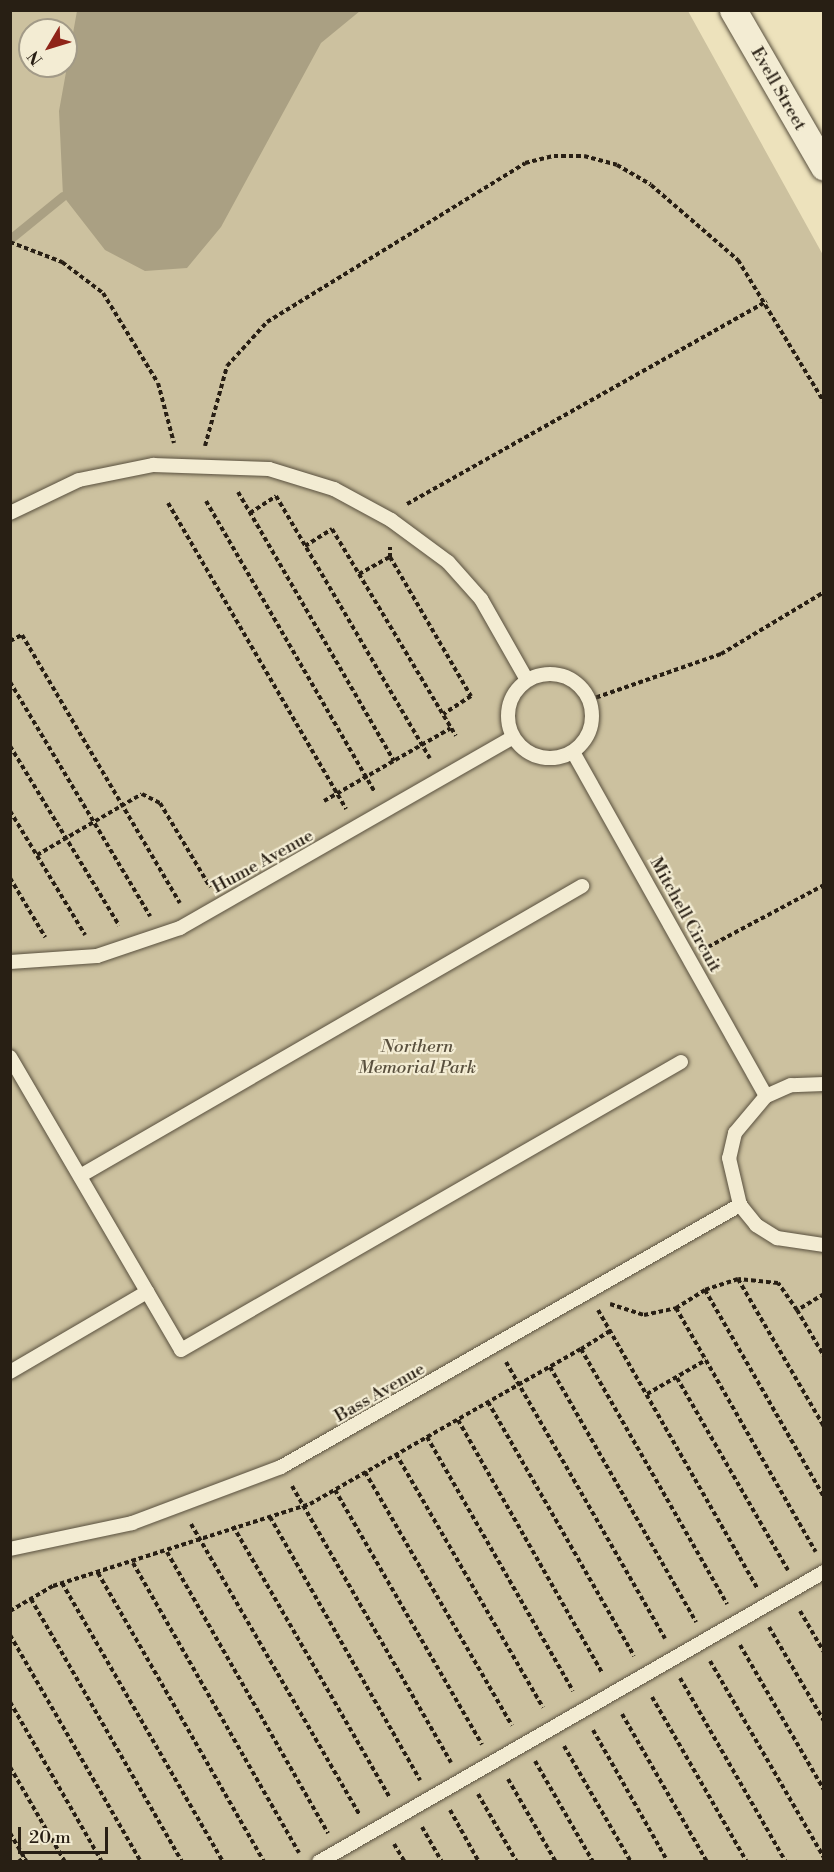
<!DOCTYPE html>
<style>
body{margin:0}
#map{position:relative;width:834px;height:1872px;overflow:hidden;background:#ede2bc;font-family:"Libre Bodoni",serif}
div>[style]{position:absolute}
.green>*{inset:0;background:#ccc19f}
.water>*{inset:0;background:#aaa083}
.stream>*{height:9px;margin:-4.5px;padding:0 4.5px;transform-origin:4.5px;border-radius:4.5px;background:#aaa083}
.path>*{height:4px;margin-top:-2px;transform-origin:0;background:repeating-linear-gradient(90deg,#281f14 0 4.5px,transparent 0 7.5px)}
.roads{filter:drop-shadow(0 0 2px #59503e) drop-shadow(0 0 2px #59503e)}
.service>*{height:14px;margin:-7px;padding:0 7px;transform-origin:7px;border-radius:7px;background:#f3ecd3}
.service>.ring{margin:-7px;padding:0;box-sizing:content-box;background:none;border:14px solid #f3ecd3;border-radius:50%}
.minor>*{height:27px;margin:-13.5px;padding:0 13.5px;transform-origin:13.5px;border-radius:13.5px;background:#f3ecd3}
span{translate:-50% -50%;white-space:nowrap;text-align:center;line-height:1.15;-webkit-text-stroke:4.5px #f3ecd3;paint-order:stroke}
.street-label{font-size:18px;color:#281f14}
.park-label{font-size:18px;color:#59503e;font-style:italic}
.frame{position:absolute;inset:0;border:12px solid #281f14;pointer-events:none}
.north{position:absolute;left:18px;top:18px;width:60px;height:60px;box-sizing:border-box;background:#f3ecd3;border:2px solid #a29a87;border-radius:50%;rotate:232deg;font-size:16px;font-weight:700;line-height:24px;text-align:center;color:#281f14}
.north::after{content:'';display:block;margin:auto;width:21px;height:27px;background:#8f2418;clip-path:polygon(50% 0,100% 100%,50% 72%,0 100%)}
.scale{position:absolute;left:18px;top:1827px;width:90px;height:27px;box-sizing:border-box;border:3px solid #281f14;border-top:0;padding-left:8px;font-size:18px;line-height:21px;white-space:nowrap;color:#281f14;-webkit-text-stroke:4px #f3ecd3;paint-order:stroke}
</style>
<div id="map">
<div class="green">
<div style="clip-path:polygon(evenodd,11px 11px,688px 11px,823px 255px,823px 1861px,11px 1862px,11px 11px,30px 30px,66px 30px,66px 66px,30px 66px,30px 30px)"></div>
</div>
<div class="water">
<div style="clip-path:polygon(77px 11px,77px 10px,360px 11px,321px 43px,221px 227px,187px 268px,145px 271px,105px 250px,63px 196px,59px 111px)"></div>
</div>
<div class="stream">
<div style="left:10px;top:239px;width:68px;rotate:-39.1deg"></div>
</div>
<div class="path">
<div style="left:10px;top:242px;width:56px;rotate:21deg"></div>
<div style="left:62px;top:262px;width:51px;rotate:37.1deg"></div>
<div style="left:103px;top:293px;width:105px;rotate:58.6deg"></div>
<div style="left:158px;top:383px;width:62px;rotate:75.1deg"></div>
<div style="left:205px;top:446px;width:83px;rotate:-74.6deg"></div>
<div style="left:227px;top:366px;width:59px;rotate:-47.7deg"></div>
<div style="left:267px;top:322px;width:303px;rotate:-31.6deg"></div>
<div style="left:525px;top:163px;width:30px;rotate:-14deg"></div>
<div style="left:554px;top:156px;width:30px"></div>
<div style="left:584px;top:156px;width:34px;rotate:15deg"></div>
<div style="left:617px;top:165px;width:39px;rotate:30deg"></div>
<div style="left:651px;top:185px;width:115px;rotate:40.8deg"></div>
<div style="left:738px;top:260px;width:166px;rotate:58.8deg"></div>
<div style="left:238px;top:492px;width:311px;rotate:59.9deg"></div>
<div style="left:206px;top:501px;width:335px;rotate:59.9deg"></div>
<div style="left:168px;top:503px;width:354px;rotate:59.8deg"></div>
<div style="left:407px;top:504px;width:413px;rotate:-29.4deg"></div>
<div style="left:250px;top:513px;width:31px;rotate:-33deg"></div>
<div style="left:276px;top:496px;width:304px;rotate:59.6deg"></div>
<div style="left:305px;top:546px;width:32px;rotate:-32deg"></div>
<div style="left:332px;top:529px;width:241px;rotate:59.1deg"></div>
<div style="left:390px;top:557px;width:10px;rotate:-90deg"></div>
<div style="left:359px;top:574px;width:35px;rotate:-29deg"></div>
<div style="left:390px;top:557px;width:161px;rotate:59.8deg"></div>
<div style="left:471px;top:696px;width:33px;rotate:147deg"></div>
<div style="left:10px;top:641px;width:13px;rotate:-27deg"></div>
<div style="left:22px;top:635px;width:311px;rotate:59.5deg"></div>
<div style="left:10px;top:682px;width:273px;rotate:59.1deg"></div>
<div style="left:589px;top:700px;width:140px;rotate:-19.2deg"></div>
<div style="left:721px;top:654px;width:120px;rotate:-31deg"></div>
<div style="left:10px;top:746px;width:210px;rotate:58.7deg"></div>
<div style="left:324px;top:801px;width:146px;rotate:-29.9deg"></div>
<div style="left:10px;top:811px;width:145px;rotate:58.8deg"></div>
<div style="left:37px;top:855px;width:121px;rotate:-30.2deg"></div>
<div style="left:142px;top:794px;width:20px;rotate:27deg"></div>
<div style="left:160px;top:803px;width:98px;rotate:59.2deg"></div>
<div style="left:10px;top:878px;width:69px;rotate:59.3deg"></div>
<div style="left:708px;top:947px;width:132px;rotate:-28.1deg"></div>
<div style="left:738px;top:1279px;width:35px;rotate:162deg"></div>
<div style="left:705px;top:1290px;width:239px;rotate:60.1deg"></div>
<div style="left:705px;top:1290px;width:34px;rotate:148deg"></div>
<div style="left:676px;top:1308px;width:281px;rotate:60.2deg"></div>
<div style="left:824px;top:1294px;width:31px;rotate:149deg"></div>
<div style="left:797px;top:1310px;width:53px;rotate:59.6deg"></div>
<div style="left:610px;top:1304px;width:36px;rotate:18deg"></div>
<div style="left:644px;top:1315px;width:33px;rotate:-12deg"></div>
<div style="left:598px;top:1310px;width:320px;rotate:60.2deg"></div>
<div style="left:797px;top:1310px;width:33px;rotate:-125deg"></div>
<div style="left:778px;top:1283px;width:40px;rotate:-174.3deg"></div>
<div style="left:738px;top:1279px;width:171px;rotate:59.8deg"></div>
<div style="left:610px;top:1331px;width:34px;rotate:148deg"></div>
<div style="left:581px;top:1349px;width:294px;rotate:60.2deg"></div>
<div style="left:506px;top:1362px;width:319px;rotate:60.1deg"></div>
<div style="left:550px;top:1367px;width:294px;rotate:60.2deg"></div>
<div style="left:677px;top:1378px;width:222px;rotate:60deg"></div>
<div style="left:647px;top:1394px;width:68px;rotate:-30deg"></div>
<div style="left:488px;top:1402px;width:293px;rotate:60.1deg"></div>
<div style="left:458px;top:1420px;width:292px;rotate:60.3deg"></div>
<div style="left:427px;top:1437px;width:293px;rotate:60.1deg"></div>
<div style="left:396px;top:1454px;width:293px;rotate:59.9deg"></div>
<div style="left:365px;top:1472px;width:293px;rotate:59.9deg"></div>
<div style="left:292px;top:1486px;width:319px;rotate:60.1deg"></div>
<div style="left:335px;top:1490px;width:294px;rotate:60deg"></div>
<div style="left:270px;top:1517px;width:303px;rotate:60.3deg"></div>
<div style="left:191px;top:1524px;width:337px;rotate:59.9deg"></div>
<div style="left:233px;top:1526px;width:312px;rotate:60deg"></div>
<div style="left:167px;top:1552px;width:324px;rotate:60.2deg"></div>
<div style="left:133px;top:1563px;width:334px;rotate:60.2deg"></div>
<div style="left:98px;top:1573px;width:333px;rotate:60.1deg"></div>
<div style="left:62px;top:1583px;width:322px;rotate:60deg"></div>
<div style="left:31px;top:1599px;width:303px;rotate:60.1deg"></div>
<div style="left:10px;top:1611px;width:50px;rotate:-30.2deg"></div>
<div style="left:53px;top:1586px;width:270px;rotate:-17.7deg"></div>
<div style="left:310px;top:1504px;width:312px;rotate:-29.8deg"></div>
<div style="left:800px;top:1611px;width:48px;rotate:59.7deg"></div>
<div style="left:769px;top:1627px;width:109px;rotate:59.7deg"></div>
<div style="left:10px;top:1635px;width:262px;rotate:60deg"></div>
<div style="left:740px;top:1645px;width:168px;rotate:59.9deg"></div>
<div style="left:710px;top:1661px;width:228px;rotate:59.9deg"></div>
<div style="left:680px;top:1678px;width:212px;rotate:60.1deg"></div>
<div style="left:652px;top:1697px;width:190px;rotate:60.1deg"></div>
<div style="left:10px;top:1702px;width:185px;rotate:60.1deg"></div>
<div style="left:622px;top:1714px;width:171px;rotate:60.1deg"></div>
<div style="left:593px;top:1730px;width:152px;rotate:60.4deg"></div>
<div style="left:564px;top:1746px;width:134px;rotate:60deg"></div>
<div style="left:535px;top:1761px;width:116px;rotate:60.1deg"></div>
<div style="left:10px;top:1767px;width:110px;rotate:59.9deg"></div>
<div style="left:508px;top:1779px;width:96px;rotate:60deg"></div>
<div style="left:478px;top:1794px;width:78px;rotate:60.2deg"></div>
<div style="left:450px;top:1810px;width:60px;rotate:60.9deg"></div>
<div style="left:422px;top:1827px;width:40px;rotate:60.3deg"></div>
<div style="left:10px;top:1833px;width:34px;rotate:60deg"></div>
<div style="left:394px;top:1844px;width:21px;rotate:59deg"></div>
<div style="left:18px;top:1862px;width:9px;rotate:-36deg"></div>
</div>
<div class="roads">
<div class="service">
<div style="left:10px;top:513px;width:76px;rotate:-25.6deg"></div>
<div style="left:79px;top:480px;width:76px;rotate:-11.5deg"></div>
<div style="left:153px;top:465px;width:116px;rotate:2deg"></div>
<div style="left:269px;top:469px;width:68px;rotate:17.1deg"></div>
<div style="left:334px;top:489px;width:65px;rotate:28.5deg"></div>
<div style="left:391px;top:520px;width:71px;rotate:36.4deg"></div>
<div style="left:448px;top:562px;width:50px;rotate:48.3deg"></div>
<div style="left:481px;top:599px;width:93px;rotate:60.4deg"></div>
<div class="ring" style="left:508px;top:674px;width:70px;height:70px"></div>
<div style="left:573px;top:752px;width:394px;rotate:60.7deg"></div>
<div style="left:10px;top:962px;width:87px;rotate:-3.9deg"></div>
<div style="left:97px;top:956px;width:88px;rotate:-18.6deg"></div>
<div style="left:180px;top:928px;width:383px;rotate:-29.8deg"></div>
<div style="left:10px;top:1057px;width:339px;rotate:59.7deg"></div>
<div style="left:181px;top:1350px;width:577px;rotate:-29.94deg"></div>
<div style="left:824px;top:1084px;width:33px;rotate:178deg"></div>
<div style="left:791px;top:1085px;width:27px;rotate:156deg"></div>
<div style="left:766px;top:1096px;width:48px;rotate:130deg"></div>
<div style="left:735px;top:1133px;width:26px;rotate:103deg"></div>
<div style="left:729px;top:1158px;width:48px;rotate:76.8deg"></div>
<div style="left:740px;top:1205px;width:26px;rotate:51deg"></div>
<div style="left:756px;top:1225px;width:25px;rotate:32deg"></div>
<div style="left:777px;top:1238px;width:48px;rotate:8.5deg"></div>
<div style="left:80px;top:1176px;width:580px;rotate:-30.01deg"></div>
<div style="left:10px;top:1372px;width:159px;rotate:-30.3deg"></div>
<div style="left:10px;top:1549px;width:125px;rotate:-12deg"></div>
<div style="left:132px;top:1523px;width:159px;rotate:-20.6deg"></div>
<div style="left:281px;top:1467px;width:529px;rotate:-29.72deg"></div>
<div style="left:319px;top:1862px;width:582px;rotate:-29.87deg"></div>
</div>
<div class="minor">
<div style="left:733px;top:10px;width:181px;rotate:59.9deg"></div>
</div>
</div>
<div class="street-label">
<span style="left:778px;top:89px;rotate:60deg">Evell Street</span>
<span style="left:263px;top:862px;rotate:-29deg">Hume Avenue</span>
<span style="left:685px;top:915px;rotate:61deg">Mitchell Circuit</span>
<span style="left:380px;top:1393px;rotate:-30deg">Bass Avenue</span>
</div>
<div class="park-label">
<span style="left:417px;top:1058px">Northern<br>Memorial Park</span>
</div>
<div class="frame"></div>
<div class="north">N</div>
<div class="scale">20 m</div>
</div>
